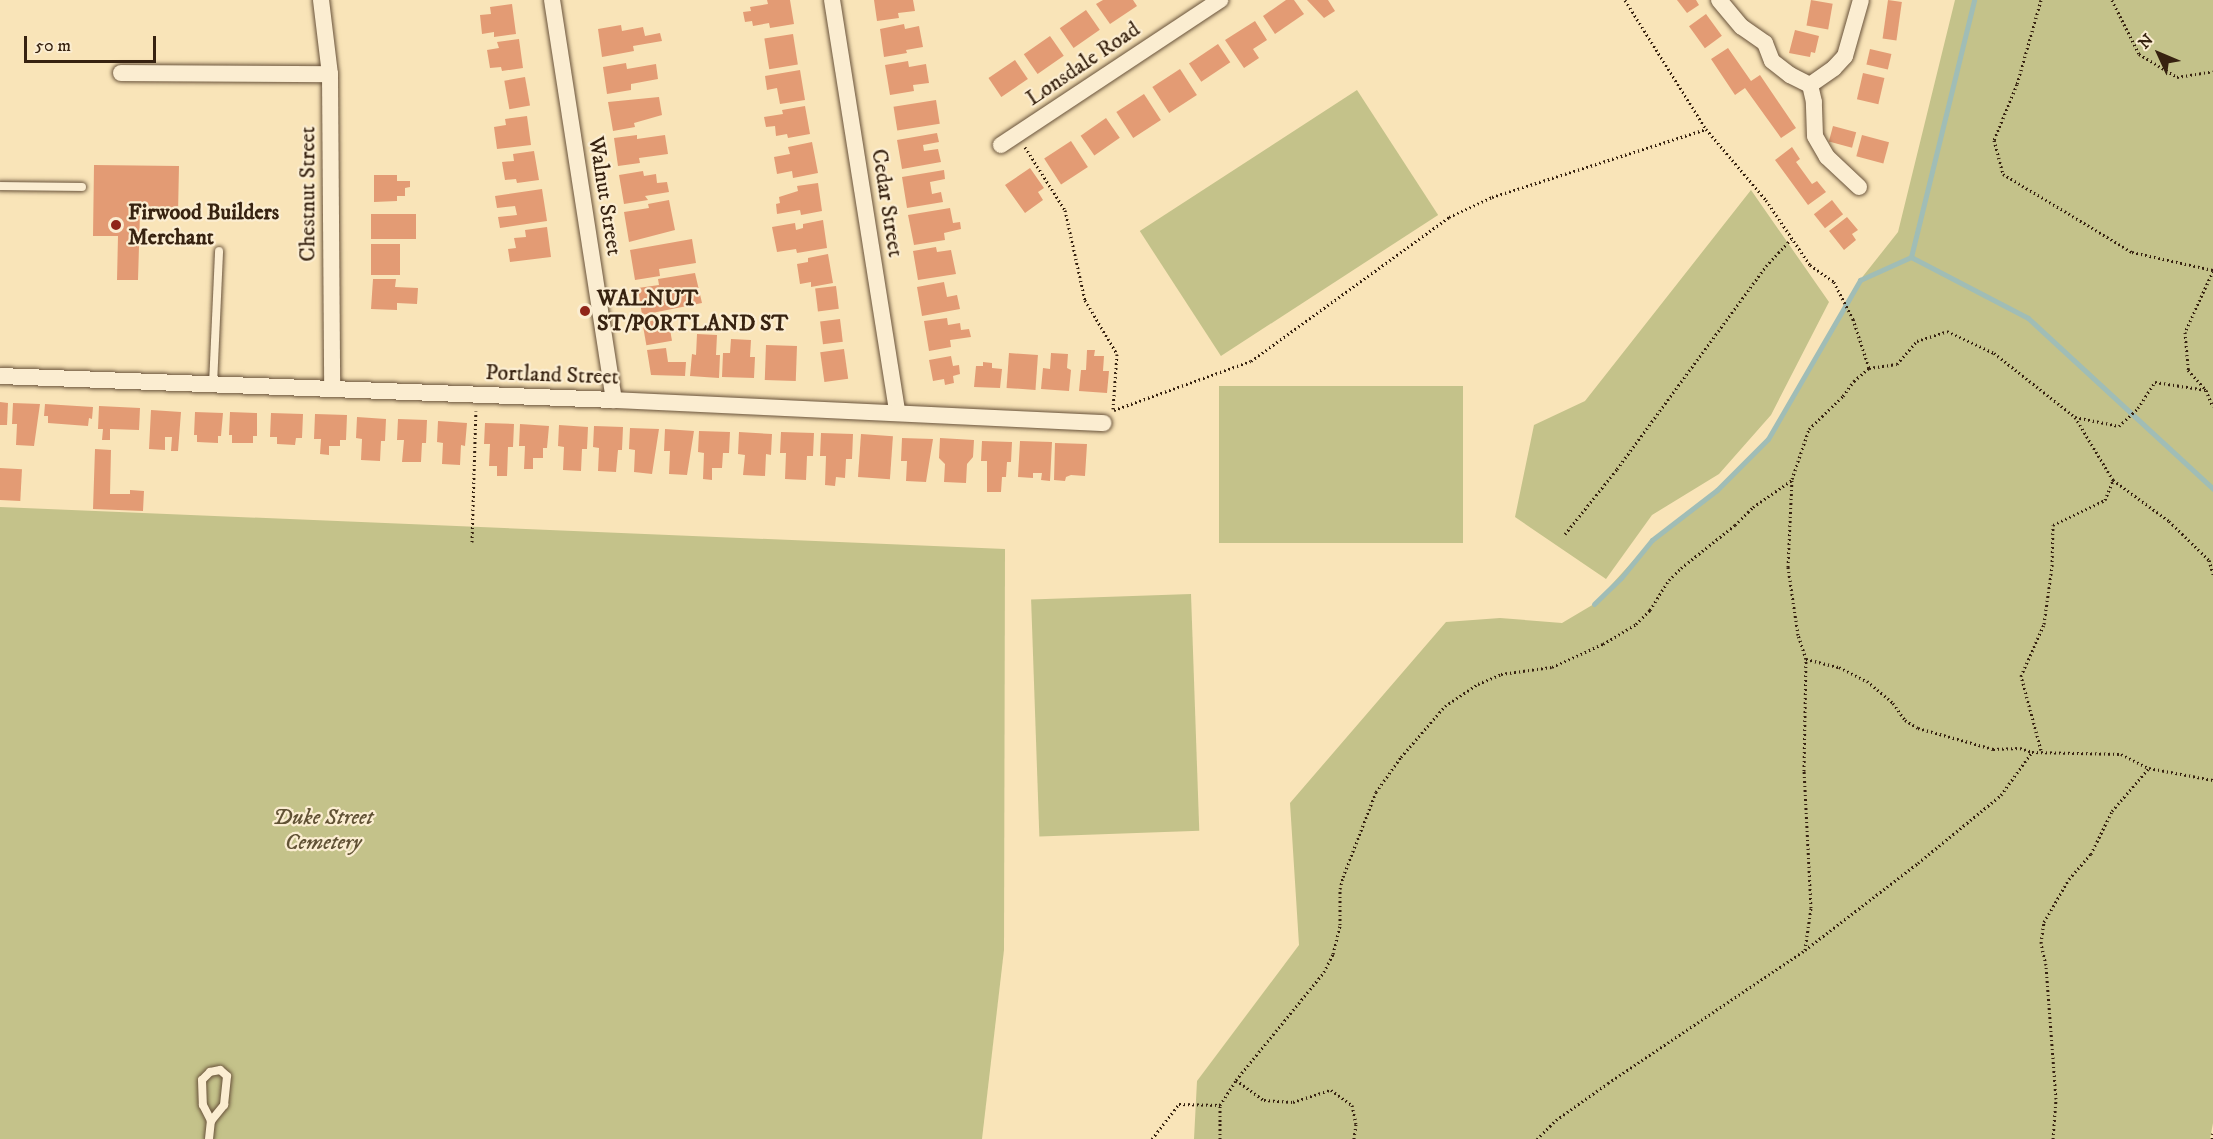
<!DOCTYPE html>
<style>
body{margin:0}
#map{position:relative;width:2213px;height:1139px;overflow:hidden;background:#f9e4b8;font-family:"IM FELL DW Pica",serif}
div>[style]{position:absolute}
.green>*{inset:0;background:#c4c28a;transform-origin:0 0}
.stream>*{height:5px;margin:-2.5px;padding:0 2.5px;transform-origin:2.5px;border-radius:2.5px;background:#a0bdb6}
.building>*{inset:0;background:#e39b74;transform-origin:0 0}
.path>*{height:3px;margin-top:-1.5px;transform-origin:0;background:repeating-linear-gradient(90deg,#372210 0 1.5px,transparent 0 4.5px)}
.roads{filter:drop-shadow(0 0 2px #68523a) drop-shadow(0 0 2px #68523a)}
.service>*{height:8px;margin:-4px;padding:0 4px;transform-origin:4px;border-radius:4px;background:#fbedd1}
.minor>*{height:16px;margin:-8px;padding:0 8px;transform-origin:8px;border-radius:8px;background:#fbedd1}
.dots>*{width:16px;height:16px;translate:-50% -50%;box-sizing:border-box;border:3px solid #fbedd1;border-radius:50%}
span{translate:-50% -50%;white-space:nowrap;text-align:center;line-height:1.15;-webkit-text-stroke:4.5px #fbedd1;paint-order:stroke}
.street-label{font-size:22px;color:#372210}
.poi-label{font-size:22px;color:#372210;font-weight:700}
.left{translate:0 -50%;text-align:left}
.park-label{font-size:22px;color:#615235;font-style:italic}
.north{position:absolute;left:2129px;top:24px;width:60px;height:60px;-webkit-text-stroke:4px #fbedd1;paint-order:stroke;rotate:314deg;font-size:16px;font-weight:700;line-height:24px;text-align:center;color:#372210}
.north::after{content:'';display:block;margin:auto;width:21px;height:27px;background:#372210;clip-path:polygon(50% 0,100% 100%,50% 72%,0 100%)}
.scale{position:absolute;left:24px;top:36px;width:132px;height:27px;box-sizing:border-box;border:3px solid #372210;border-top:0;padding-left:8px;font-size:18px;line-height:21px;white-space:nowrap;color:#372210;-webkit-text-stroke:4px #fbedd1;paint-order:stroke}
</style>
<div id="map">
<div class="green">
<div style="clip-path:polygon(1955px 0,2213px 0,2213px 1123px,2210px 1139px,1194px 1139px,1197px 1081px,1299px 945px,1290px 803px,1446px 622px,1500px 618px,1562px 623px,1594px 604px,1652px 540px,1717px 490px,1768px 439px,1860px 280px,1898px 232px)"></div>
<div style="left:1357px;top:90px;width:149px;height:259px;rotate:57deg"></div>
<div style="clip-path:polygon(1751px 190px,1829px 302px,1771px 415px,1719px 474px,1652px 515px,1606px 579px,1515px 517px,1534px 425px,1585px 401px)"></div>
<div style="left:1219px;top:386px;width:244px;height:157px"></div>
<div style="clip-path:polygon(0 507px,1005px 549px,1004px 950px,982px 1139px,0 1139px)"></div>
<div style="left:1191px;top:594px;width:237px;height:160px;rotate:88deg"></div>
</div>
<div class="stream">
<div style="left:1911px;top:257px;width:132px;rotate:27.5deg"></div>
<div style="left:2028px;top:318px;width:252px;rotate:42.7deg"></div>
<div style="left:1911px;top:257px;width:265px;rotate:-76.2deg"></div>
<div style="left:1594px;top:604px;width:37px;rotate:-44deg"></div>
<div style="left:1621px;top:578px;width:49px;rotate:-50.8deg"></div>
<div style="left:1652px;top:540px;width:82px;rotate:-37.6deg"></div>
<div style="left:1717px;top:490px;width:72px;rotate:-45deg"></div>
<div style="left:1768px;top:439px;width:184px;rotate:-59.9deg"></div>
<div style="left:1860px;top:280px;width:56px;rotate:-24.3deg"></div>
</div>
<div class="building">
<div style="clip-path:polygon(767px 0,790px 0,794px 24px,770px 28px,769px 23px,753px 26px,752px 21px,745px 22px,743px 12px,751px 11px,750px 7px,768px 4px)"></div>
<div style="clip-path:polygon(874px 0,913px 0,915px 11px,898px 13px,899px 18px,877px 21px)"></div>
<div style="clip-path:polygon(1103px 0,1133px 0,1137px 6px,1110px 24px,1096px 4px)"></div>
<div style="clip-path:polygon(1286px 0,1294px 0,1304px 14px,1275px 34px,1263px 16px)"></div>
<div style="clip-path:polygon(1307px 0,1328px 0,1335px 11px,1324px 18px)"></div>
<div style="clip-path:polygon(1677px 0,1696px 0,1699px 5px,1687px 13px)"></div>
<div style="left:1811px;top:0;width:22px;height:26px;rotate:10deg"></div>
<div style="left:1888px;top:0;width:14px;height:39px;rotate:8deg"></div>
<div style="clip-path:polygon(512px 4px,516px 34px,494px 37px,494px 32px,482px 34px,480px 15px,491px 14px,490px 7px)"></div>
<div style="left:1086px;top:10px;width:24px;height:32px;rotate:55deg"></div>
<div style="left:1706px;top:14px;width:27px;height:21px;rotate:54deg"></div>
<div style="clip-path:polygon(1255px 21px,1267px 40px,1253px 49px,1259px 58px,1244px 68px,1225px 40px)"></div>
<div style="clip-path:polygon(904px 24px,905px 29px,919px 26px,923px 47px,906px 50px,907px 53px,884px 57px,880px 29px)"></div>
<div style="clip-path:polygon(621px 25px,622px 31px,643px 27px,645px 36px,660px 33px,662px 41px,633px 46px,634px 51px,602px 57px,598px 29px)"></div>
<div style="clip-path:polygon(1795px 30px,1819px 36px,1815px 53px,1811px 52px,1810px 57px,1789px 53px)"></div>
<div style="left:793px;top:34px;width:31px;height:29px;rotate:81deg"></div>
<div style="left:1050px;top:36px;width:24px;height:32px;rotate:55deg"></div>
<div style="clip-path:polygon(519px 39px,523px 68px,502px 71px,501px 67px,490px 68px,487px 50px,499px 48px,497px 42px)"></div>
<div style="left:1218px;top:44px;width:22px;height:35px;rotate:56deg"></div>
<div style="clip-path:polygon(1728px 48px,1751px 81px,1760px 75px,1796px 128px,1781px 138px,1745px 88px,1735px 95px,1711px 59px)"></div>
<div style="left:1870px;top:49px;width:22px;height:16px;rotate:13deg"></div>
<div style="left:1015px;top:60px;width:23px;height:32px;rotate:56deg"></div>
<div style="clip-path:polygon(908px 61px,909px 67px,926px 64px,929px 83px,913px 85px,914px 91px,890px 95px,885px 65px)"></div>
<div style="clip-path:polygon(626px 63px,627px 69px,656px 64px,658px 79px,631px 84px,631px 90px,607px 94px,603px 67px)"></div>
<div style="left:1180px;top:69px;width:31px;height:33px;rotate:57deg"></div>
<div style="clip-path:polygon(800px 70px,805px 100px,780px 104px,777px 88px,767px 90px,765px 76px)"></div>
<div style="left:1863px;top:73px;width:22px;height:27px;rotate:13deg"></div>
<div style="left:525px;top:77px;width:29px;height:21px;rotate:80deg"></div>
<div style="left:1144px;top:94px;width:31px;height:33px;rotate:57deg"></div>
<div style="clip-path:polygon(659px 97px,662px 115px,634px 123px,635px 127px,613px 131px,608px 102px)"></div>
<div style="left:936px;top:100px;width:24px;height:43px;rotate:81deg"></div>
<div style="clip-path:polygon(805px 106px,810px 134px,788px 138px,787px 134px,776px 136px,775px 126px,766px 127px,764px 117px,783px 114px,782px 110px)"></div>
<div style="clip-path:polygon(527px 116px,531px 145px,497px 149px,494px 127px,506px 125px,505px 119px)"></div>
<div style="left:1106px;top:118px;width:24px;height:31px;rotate:55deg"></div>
<div style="left:1833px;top:126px;width:24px;height:16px;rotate:15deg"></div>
<div style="clip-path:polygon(937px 133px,939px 142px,923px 145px,924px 151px,938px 149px,941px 162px,902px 169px,897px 140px)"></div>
<div style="clip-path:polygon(637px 135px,637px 139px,665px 135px,668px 154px,639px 158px,640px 163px,618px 166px,614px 138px)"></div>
<div style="left:1862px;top:135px;width:28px;height:22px;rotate:15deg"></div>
<div style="left:1071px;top:141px;width:31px;height:32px;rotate:57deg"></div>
<div style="clip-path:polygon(812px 142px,818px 173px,793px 178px,792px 171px,777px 174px,774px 157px,790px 154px,788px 147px)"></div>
<div style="clip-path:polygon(1792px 147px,1800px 159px,1796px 162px,1812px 184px,1817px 181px,1826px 192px,1808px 205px,1775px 160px)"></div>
<div style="clip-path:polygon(534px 151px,539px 180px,517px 183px,516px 179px,505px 180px,502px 162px,514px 161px,513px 154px)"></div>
<div style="clip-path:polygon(94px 165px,179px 166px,178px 214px,140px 213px,138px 280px,117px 280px,118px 236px,93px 236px)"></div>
<div style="clip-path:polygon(1030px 168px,1044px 188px,1038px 192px,1043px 200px,1025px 213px,1005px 185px)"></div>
<div style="clip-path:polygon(944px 170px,945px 179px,930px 182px,932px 194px,941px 192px,943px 202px,907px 208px,902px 177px)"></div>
<div style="clip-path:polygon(643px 171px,644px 176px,656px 174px,657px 183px,667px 182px,669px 192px,645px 196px,648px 200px,624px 204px,619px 175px)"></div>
<div style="clip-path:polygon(374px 175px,397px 175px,397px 181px,410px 181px,410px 187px,405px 188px,405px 196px,397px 196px,397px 201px,374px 202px)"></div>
<div style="clip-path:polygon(818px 183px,822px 211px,801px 215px,800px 210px,777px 214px,776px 204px,780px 203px,779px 197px,798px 191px,797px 186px)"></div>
<div style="clip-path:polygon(542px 189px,547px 221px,500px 228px,498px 217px,517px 215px,515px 206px,497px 208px,495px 196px)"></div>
<div style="clip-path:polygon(669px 200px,675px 230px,629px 242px,624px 212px,649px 208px,648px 204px)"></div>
<div style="left:1832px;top:200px;width:18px;height:23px;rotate:52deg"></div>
<div style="clip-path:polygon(950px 208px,953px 223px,960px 222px,961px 229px,944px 233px,945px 240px,914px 245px,908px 215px)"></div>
<div style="left:416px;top:214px;width:25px;height:45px;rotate:90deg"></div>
<div style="clip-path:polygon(1847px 217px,1858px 230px,1852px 234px,1856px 240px,1844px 250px,1829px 231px)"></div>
<div style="clip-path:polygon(823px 220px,827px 248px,797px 253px,796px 249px,777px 252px,772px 227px,795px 223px,796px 230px,803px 228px,803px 224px)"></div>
<div style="clip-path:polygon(547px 227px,551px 257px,510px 262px,508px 249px,516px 248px,514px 238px,526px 237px,525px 230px)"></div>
<div style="clip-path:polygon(692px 239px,696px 263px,659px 269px,660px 276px,635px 280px,630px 250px)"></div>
<div style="left:371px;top:244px;width:29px;height:31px"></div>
<div style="clip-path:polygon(936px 247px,937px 252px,951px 250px,956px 274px,918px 280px,913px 251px)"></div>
<div style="clip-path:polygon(828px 254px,833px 283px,811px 287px,811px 282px,800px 284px,797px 264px,808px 262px,808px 258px)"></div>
<div style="clip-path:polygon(695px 273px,702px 303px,642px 315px,638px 288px,659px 285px,658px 279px)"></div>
<div style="clip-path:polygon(373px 279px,396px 279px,395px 287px,418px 288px,417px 304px,397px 303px,397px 310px,371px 309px)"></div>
<div style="clip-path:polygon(944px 282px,947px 297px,957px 295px,960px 309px,922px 316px,917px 287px)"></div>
<div style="left:836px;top:286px;width:23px;height:21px;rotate:83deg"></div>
<div style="left:668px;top:318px;width:23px;height:26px;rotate:80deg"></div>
<div style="clip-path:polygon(947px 318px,948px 325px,960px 323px,961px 330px,969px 329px,971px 337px,950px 340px,951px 347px,929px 351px,924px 321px)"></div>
<div style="left:840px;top:319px;width:23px;height:20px;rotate:83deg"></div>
<div style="clip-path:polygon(697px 334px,717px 335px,716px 355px,720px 355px,719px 378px,690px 376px,692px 354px,696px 355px)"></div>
<div style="clip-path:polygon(731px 339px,751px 340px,750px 357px,755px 357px,754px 378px,722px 377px,723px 353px,730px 353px)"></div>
<div style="left:766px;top:345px;width:31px;height:35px;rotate:2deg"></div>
<div style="clip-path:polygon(666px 348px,668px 362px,686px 362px,685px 376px,651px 375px,647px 350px)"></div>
<div style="left:844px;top:349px;width:30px;height:24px;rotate:82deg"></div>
<div style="clip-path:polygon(1087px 350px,1095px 350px,1094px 356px,1104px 356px,1103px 371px,1109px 371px,1107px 393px,1079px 391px,1081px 370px,1086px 370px)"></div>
<div style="left:1009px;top:353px;width:29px;height:35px;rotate:4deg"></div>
<div style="clip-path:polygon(1051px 353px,1068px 354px,1067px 368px,1071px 370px,1069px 391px,1041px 389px,1043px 368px,1050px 369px)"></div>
<div style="clip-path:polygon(951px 356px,953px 366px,959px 365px,960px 374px,953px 376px,954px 383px,945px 385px,944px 379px,933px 381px,929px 360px)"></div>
<div style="clip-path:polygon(983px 362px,992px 363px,992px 368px,1002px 369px,1000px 388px,974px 387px,976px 366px,983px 366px)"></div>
<div style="clip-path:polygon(0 402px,8px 403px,7px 425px,0 425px)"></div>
<div style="clip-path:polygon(13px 403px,40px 404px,34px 446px,16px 445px,17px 424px,12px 424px)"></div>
<div style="clip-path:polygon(45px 404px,93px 407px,92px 419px,89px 418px,88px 426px,48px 423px,48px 416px,44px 416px)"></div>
<div style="clip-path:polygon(99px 406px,140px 408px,139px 430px,110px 429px,110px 440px,102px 440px,103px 429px,98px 429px)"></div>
<div style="clip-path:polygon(151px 410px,181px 412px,178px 451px,171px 451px,172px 437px,165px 437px,165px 450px,149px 449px)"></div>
<div style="clip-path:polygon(195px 412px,223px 413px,221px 436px,218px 436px,218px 443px,197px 442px,197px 435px,194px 435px)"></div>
<div style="clip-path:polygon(230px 412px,257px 413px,257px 436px,253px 436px,253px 443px,232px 443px,232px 435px,229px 435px)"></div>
<div style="clip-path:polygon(271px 413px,303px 414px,302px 438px,296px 438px,295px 445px,277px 444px,277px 437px,270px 437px)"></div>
<div style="clip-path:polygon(315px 414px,347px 415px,346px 440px,340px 440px,340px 446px,329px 446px,329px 455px,320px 454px,321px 439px,314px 439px)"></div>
<div style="clip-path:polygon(357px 417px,386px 419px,385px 441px,381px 441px,380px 461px,361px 460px,362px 439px,356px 438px)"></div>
<div style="clip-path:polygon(398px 419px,427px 420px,426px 443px,422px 443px,421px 462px,402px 462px,404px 440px,397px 440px)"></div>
<div style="clip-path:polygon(438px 421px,467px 423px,465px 446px,461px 445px,460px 465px,442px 464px,443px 443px,437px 442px)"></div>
<div style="clip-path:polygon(485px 423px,514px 424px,513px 447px,508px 447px,507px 476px,497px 476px,497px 466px,489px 466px,490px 444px,484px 444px)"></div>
<div style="clip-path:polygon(520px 424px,549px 426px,547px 448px,543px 448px,543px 458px,533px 458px,533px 469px,524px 469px,525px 446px,519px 446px)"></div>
<div style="clip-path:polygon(559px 425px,588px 427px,587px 449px,582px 449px,581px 471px,563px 470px,564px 447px,558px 446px)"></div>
<div style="clip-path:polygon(594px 426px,623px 427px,622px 450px,618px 450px,616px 472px,598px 471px,599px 448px,593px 447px)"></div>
<div style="clip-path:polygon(630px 428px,659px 429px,652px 474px,634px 472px,635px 450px,629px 449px)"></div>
<div style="clip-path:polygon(665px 429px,694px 431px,687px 475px,669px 474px,670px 451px,664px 451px)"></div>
<div style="clip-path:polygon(699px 431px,730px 432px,729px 453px,723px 453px,722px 468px,712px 468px,712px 480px,703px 479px,704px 453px,698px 452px)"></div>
<div style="clip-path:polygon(739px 432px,772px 434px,771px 455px,766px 454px,765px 476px,743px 475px,745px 455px,738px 454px)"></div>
<div style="clip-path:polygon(781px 432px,814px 433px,813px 456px,807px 456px,806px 480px,785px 479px,786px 453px,780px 453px)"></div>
<div style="clip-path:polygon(821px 433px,853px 434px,852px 459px,846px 459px,845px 478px,836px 477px,835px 486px,825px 485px,826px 456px,820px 456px)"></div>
<div style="left:861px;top:434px;width:32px;height:43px;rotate:4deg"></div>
<div style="clip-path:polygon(902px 438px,933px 439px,926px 482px,906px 481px,907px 461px,901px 461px)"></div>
<div style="clip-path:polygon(940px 438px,974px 440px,973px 457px,967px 464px,966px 483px,944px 482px,945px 464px,939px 458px)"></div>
<div style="clip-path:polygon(982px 441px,1012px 442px,1011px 462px,1007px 462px,1006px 477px,1002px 477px,1001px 492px,987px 492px,987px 461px,981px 461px)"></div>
<div style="clip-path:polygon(1020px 441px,1052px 442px,1050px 481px,1041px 480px,1042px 473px,1033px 473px,1033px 478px,1018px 477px)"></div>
<div style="clip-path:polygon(1055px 443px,1087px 444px,1085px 476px,1071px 475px,1066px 477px,1065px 481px,1054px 480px)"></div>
<div style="clip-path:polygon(95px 449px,111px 450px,110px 494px,130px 494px,130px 490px,144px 491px,143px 511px,93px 509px)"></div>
<div style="left:0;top:468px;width:22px;height:32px;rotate:3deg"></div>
</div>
<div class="path">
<div style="left:1625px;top:0;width:152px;rotate:57.9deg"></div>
<div style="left:1706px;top:129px;width:93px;rotate:49.8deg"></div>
<div style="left:1766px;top:200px;width:78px;rotate:55.9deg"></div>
<div style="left:1810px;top:265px;width:29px;rotate:35deg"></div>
<div style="left:1834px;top:282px;width:42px;rotate:62.8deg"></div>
<div style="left:1853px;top:319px;width:52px;rotate:71.9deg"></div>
<div style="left:2041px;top:0;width:87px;rotate:105.9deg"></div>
<div style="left:2017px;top:84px;width:61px;rotate:112.3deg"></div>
<div style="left:1994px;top:140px;width:35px;rotate:75deg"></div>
<div style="left:2003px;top:174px;width:151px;rotate:31.2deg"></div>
<div style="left:2132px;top:252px;width:83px;rotate:12.5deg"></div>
<div style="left:2112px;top:0;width:60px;rotate:63.4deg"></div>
<div style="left:2139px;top:54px;width:44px;rotate:31.2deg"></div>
<div style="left:2177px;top:77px;width:36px;rotate:-9deg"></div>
<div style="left:1025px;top:147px;width:75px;rotate:57.6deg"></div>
<div style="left:1065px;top:210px;width:92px;rotate:77.5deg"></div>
<div style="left:1085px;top:300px;width:63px;rotate:59.3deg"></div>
<div style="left:1117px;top:354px;width:55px;rotate:94.2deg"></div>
<div style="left:2213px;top:271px;width:67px;rotate:114.7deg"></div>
<div style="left:2185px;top:332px;width:38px;rotate:85deg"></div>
<div style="left:2188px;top:370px;width:27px;rotate:48deg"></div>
<div style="left:2206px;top:390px;width:18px;rotate:68deg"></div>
<div style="left:1114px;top:410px;width:145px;rotate:-19.7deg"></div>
<div style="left:1251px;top:361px;width:245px;rotate:-36deg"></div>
<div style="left:1449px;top:217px;width:47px;rotate:-24.9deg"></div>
<div style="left:1492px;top:197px;width:225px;rotate:-17.6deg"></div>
<div style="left:2075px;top:417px;width:45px;rotate:11.6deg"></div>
<div style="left:2119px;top:426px;width:26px;rotate:-43deg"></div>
<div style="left:2138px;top:408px;width:31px;rotate:-57deg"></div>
<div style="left:2155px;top:382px;width:52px;rotate:8.9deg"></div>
<div style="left:1565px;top:534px;width:83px;rotate:-51.3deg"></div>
<div style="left:1617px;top:469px;width:252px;rotate:-53.7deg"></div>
<div style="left:1766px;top:266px;width:37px;rotate:-47deg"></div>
<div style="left:472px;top:542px;width:131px;rotate:-88.3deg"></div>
<div style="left:1806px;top:659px;width:34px;rotate:14deg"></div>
<div style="left:1839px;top:667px;width:31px;rotate:27deg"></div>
<div style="left:1867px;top:681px;width:34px;rotate:40deg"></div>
<div style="left:1893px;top:703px;width:21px;rotate:55deg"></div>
<div style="left:1905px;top:720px;width:15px;rotate:32deg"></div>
<div style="left:1918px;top:728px;width:78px;rotate:15.6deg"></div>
<div style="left:1993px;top:749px;width:27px;rotate:-2deg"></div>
<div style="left:2020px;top:748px;width:13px;rotate:18deg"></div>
<div style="left:2041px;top:750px;width:77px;rotate:-105.1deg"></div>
<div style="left:2021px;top:676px;width:57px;rotate:-66.1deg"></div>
<div style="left:2044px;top:624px;width:59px;rotate:-82.1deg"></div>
<div style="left:2052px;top:566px;width:41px;rotate:-88.6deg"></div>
<div style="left:2053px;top:525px;width:58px;rotate:-25.7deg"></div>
<div style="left:2105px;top:500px;width:22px;rotate:-68deg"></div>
<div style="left:1805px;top:950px;width:42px;rotate:-81.9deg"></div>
<div style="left:1811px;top:908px;width:137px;rotate:-92.9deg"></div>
<div style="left:1804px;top:771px;width:112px;rotate:-89deg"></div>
<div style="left:1806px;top:659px;width:25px;rotate:-108deg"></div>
<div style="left:1798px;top:635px;width:69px;rotate:-98.4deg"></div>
<div style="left:1788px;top:567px;width:88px;rotate:-87.4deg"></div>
<div style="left:1792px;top:479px;width:53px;rotate:-71.2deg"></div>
<div style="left:1809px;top:429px;width:47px;rotate:-44.1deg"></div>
<div style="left:1843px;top:396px;width:19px;rotate:-54deg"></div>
<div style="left:1854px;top:381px;width:20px;rotate:-41deg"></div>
<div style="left:1869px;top:368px;width:28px;rotate:-8deg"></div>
<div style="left:1897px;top:364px;width:30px;rotate:-49deg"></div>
<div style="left:1917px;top:341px;width:32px;rotate:-18deg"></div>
<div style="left:1947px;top:331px;width:52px;rotate:25.1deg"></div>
<div style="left:1994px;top:353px;width:103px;rotate:38.3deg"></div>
<div style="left:2075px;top:417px;width:74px;rotate:58.9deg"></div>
<div style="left:2113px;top:480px;width:69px;rotate:36.2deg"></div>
<div style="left:2169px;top:521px;width:56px;rotate:44.3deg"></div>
<div style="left:2209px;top:560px;width:15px;rotate:74deg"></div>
<div style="left:1236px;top:1080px;width:34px;rotate:36deg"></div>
<div style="left:1264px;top:1100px;width:29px;rotate:4deg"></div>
<div style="left:1293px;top:1102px;width:40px;rotate:-18deg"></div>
<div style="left:1331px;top:1090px;width:26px;rotate:36deg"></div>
<div style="left:1352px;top:1105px;width:19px;rotate:78deg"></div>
<div style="left:1356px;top:1124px;width:15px;rotate:98deg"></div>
<div style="left:1152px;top:1139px;width:44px;rotate:-52.4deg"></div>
<div style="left:1179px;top:1104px;width:41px;rotate:1.4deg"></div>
<div style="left:1220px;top:1139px;width:34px;rotate:-90deg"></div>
<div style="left:1220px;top:1105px;width:30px;rotate:-57deg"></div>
<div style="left:1236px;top:1080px;width:139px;rotate:-50.8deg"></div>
<div style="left:1324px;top:972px;width:20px;rotate:-63deg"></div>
<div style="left:1333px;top:954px;width:30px;rotate:-76deg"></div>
<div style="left:1340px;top:925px;width:36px;rotate:-90deg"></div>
<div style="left:1340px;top:889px;width:12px;rotate:-76deg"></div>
<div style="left:1343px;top:877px;width:91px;rotate:-68.8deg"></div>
<div style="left:1376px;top:792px;width:43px;rotate:-54.5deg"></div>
<div style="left:1401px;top:757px;width:67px;rotate:-49.2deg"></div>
<div style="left:1445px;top:706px;width:40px;rotate:-34deg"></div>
<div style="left:1478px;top:684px;width:25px;rotate:-23deg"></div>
<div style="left:1501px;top:674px;width:51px;rotate:-7.8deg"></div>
<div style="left:1552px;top:667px;width:56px;rotate:-24.3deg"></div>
<div style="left:1603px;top:644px;width:39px;rotate:-31deg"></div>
<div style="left:1636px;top:624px;width:20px;rotate:-45deg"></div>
<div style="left:1650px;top:610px;width:36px;rotate:-58deg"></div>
<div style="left:1669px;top:580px;width:17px;rotate:-45deg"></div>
<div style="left:1681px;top:568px;width:69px;rotate:-38.5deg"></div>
<div style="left:1735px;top:525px;width:25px;rotate:-45deg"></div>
<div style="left:1753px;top:507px;width:47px;rotate:-34.7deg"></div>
<div style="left:1537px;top:1139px;width:27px;rotate:-45deg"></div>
<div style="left:1556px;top:1120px;width:64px;rotate:-35.4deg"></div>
<div style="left:1608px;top:1083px;width:238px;rotate:-34deg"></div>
<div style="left:1805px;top:950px;width:143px;rotate:-37.6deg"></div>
<div style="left:1918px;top:863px;width:107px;rotate:-39.3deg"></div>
<div style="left:2001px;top:795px;width:53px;rotate:-54.2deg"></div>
<div style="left:2032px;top:752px;width:89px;rotate:1.3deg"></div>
<div style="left:2121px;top:754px;width:31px;rotate:27deg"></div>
<div style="left:2149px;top:768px;width:65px;rotate:10.6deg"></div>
<div style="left:2053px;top:1139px;width:40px;rotate:-85.7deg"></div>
<div style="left:2056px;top:1099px;width:134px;rotate:-94.3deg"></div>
<div style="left:2046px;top:965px;width:23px;rotate:-103deg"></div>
<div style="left:2041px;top:943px;width:21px;rotate:-82deg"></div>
<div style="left:2044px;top:922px;width:50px;rotate:-59.8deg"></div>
<div style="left:2069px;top:879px;width:33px;rotate:-49deg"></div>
<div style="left:2091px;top:854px;width:48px;rotate:-64deg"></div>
<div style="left:2112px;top:811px;width:57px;rotate:-49.3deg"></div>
<div style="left:2212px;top:1139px;width:6px;rotate:-81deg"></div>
</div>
<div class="roads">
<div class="service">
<div style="left:0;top:186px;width:82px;rotate:0.7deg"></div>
<div style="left:213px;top:385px;width:134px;rotate:-87.4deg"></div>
<div style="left:209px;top:1139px;width:18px;rotate:-84deg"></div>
<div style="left:211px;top:1121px;width:21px;rotate:-51deg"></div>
<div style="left:224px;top:1105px;width:29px;rotate:-84deg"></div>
<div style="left:227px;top:1076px;width:9px;rotate:-139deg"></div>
<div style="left:220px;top:1070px;width:10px;rotate:169deg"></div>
<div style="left:210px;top:1072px;width:11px;rotate:135deg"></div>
<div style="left:202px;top:1080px;width:25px;rotate:88deg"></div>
<div style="left:203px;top:1105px;width:18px;rotate:63deg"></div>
</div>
<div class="minor">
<div style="left:321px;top:0;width:75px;rotate:83.1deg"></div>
<div style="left:330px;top:74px;width:315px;rotate:89.6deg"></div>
<div style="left:552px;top:0;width:405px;rotate:81.2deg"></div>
<div style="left:832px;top:0;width:417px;rotate:81deg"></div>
<div style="left:1719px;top:0;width:35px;rotate:50deg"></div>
<div style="left:1742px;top:27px;width:28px;rotate:35deg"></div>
<div style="left:1765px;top:43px;width:19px;rotate:69deg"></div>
<div style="left:1772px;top:61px;width:23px;rotate:38deg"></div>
<div style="left:1790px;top:75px;width:22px;rotate:27deg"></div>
<div style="left:121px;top:73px;width:209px;rotate:0.3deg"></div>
<div style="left:1001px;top:145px;width:263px;rotate:-33.5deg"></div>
<div style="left:1859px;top:187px;width:44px;rotate:-136.8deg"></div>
<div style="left:1827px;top:157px;width:24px;rotate:-120deg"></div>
<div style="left:1815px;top:136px;width:34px;rotate:-92deg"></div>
<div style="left:1814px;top:102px;width:17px;rotate:-103deg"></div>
<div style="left:1810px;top:85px;width:29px;rotate:-35deg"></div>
<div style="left:1834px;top:68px;width:16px;rotate:-47deg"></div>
<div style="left:1845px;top:56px;width:58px;rotate:-74.1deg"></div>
<div style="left:0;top:376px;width:614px;rotate:2.24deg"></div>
<div style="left:614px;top:400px;width:490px;rotate:2.7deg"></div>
</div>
</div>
<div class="dots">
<div style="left:116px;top:225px;background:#8f2418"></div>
<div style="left:585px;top:311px;background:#8f2418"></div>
</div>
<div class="street-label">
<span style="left:1083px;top:64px;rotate:-34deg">Lonsdale Road</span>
<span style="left:308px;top:194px;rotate:-90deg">Chestnut Street</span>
<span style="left:605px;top:196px;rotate:81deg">Walnut Street</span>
<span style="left:887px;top:203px;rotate:81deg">Cedar Street</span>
<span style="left:552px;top:375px;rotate:2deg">Portland Street</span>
</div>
<div class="poi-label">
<span class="left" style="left:128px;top:225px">Firwood Builders<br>Merchant</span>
<span class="left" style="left:597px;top:311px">WALNUT<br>ST/PORTLAND ST</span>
</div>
<div class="park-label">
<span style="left:323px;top:830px">Duke Street<br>Cemetery</span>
</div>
<div class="north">N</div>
<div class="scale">50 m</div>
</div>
